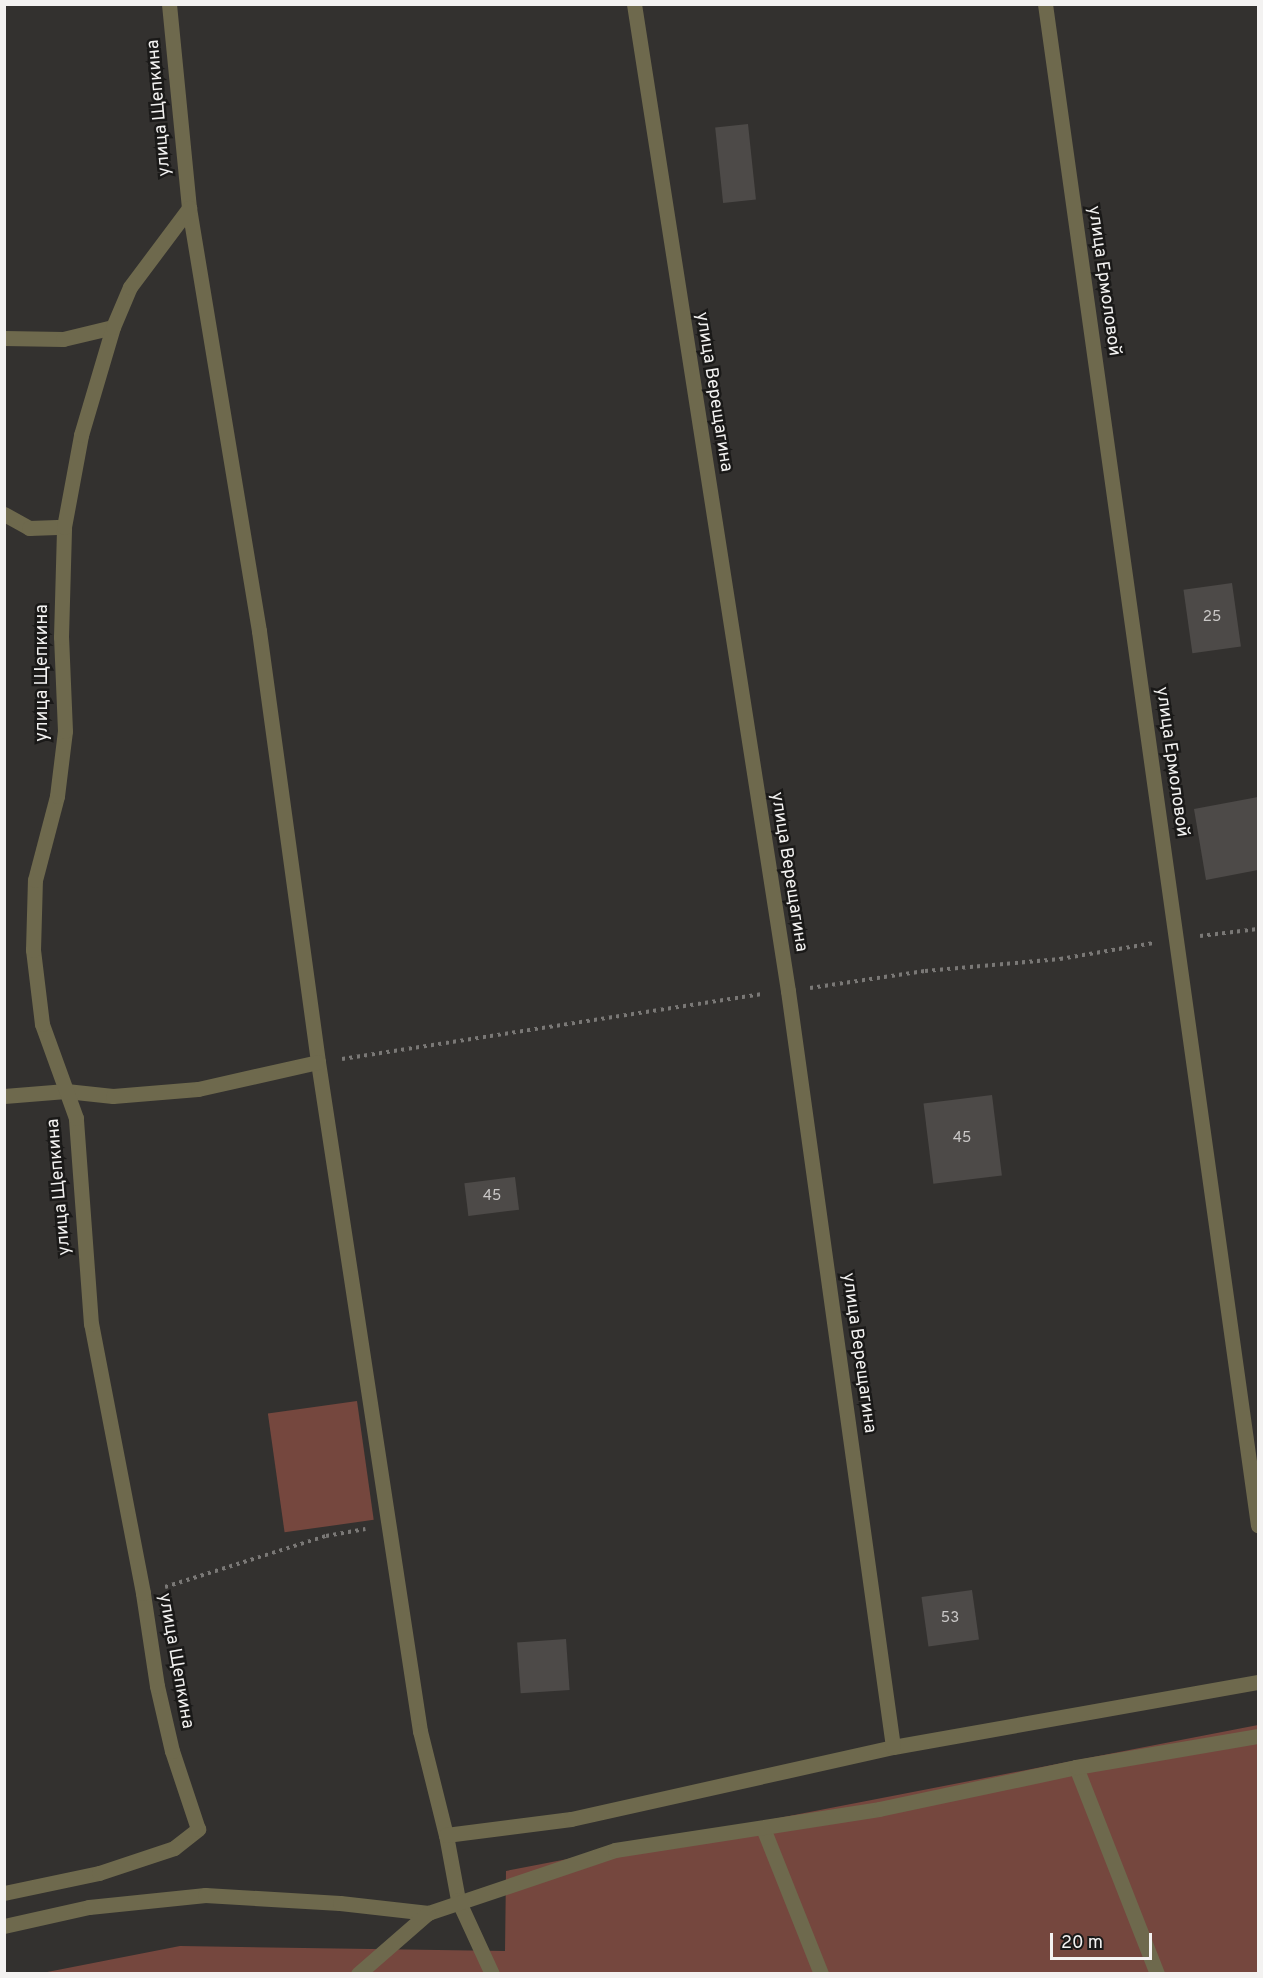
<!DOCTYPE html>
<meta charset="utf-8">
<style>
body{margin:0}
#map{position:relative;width:1263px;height:1978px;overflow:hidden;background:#33312f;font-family:Overpass,sans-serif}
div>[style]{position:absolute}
.green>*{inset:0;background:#75473e;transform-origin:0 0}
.building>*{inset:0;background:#4d4a48;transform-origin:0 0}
.path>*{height:4px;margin-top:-2px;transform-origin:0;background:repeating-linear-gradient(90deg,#7a7876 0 3px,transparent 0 7.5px)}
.service>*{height:15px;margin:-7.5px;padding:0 7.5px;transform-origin:7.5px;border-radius:7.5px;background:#6e694d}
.minor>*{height:15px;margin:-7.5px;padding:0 7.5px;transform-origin:7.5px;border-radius:7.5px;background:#6e694d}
span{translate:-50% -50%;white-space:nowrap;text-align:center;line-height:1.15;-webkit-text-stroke:5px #1a1918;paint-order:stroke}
.number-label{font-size:15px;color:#cac8c7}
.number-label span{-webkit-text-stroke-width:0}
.street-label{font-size:18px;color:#f3f2f1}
.frame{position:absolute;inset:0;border:6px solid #f3f2f1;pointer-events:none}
.scale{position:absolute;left:1050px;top:1933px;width:102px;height:27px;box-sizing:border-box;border:3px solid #f3f2f1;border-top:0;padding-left:8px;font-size:18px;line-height:21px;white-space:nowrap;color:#f3f2f1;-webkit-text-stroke:4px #1a1918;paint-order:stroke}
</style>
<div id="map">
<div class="green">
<div style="left:357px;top:1401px;width:120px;height:90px;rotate:82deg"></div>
<div style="clip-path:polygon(1258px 1725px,1258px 1973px,37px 1974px,180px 1946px,505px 1951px,506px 1871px)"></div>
</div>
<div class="building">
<div style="left:748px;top:124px;width:76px;height:33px;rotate:84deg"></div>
<div style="left:1232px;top:583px;width:64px;height:49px;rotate:82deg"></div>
<div style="clip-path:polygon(1258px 797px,1258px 870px,1206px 880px,1194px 809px)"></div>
<div style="left:992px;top:1095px;width:81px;height:69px;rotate:83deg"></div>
<div style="left:515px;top:1177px;width:33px;height:51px;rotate:83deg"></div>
<div style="left:972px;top:1590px;width:50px;height:51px;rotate:82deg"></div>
<div style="left:566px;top:1639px;width:51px;height:49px;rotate:86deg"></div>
</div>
<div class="path">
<div style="left:1200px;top:936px;width:58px;rotate:-6.9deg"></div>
<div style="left:810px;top:988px;width:116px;rotate:-8.4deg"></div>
<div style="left:925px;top:971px;width:136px;rotate:-5.1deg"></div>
<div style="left:1060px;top:959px;width:95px;rotate:-9.7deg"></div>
<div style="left:342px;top:1059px;width:427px;rotate:-8.8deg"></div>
<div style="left:165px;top:1587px;width:169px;rotate:-17.6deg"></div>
<div style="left:326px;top:1536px;width:40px;rotate:-10deg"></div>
</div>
<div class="service">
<div style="left:1076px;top:1767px;width:222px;rotate:68.6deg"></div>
<div style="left:763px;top:1828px;width:157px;rotate:68.3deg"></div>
<div style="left:446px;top:1835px;width:66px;rotate:79.5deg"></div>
<div style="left:458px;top:1900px;width:81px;rotate:65.3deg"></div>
<div style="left:4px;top:1926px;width:87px;rotate:-12.6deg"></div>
<div style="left:89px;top:1907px;width:117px;rotate:-5.9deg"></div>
<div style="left:205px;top:1895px;width:135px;rotate:3.4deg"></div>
<div style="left:340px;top:1903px;width:89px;rotate:6.5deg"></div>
<div style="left:428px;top:1913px;width:197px;rotate:-18.6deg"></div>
<div style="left:615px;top:1850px;width:267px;rotate:-8.8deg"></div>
<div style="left:879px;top:1809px;width:201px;rotate:-12deg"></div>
<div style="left:1076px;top:1767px;width:185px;rotate:-9.7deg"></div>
<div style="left:358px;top:1974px;width:93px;rotate:-41.1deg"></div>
</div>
<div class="minor">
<div style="left:169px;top:4px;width:205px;rotate:84.4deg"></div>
<div style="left:189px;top:208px;width:429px;rotate:80.6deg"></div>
<div style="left:259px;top:631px;width:435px;rotate:82.2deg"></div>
<div style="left:318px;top:1062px;width:677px;rotate:81.33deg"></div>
<div style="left:420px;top:1731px;width:107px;rotate:76deg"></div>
<div style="left:446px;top:1835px;width:126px;rotate:-7.3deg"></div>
<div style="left:571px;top:1819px;width:330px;rotate:-12.6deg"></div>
<div style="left:893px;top:1747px;width:371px;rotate:-10.1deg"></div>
<div style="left:634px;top:4px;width:999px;rotate:81.13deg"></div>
<div style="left:788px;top:991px;width:763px;rotate:82.09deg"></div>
<div style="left:1045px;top:4px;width:1536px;rotate:82.03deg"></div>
<div style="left:4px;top:338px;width:59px;rotate:1deg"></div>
<div style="left:63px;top:339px;width:51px;rotate:-13.5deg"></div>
<div style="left:4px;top:514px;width:29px;rotate:29deg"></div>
<div style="left:29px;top:528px;width:35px;rotate:-2deg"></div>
<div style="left:4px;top:1096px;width:62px;rotate:-4.6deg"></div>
<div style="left:66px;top:1091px;width:47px;rotate:6.1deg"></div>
<div style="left:113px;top:1096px;width:85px;rotate:-4.7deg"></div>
<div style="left:198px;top:1089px;width:123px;rotate:-12.7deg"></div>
<div style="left:4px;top:1893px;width:97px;rotate:-11.9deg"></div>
<div style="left:99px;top:1873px;width:79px;rotate:-18.4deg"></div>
<div style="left:174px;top:1848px;width:31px;rotate:-38deg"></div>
<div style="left:198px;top:1829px;width:82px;rotate:-108.4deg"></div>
<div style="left:172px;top:1751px;width:67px;rotate:-103deg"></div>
<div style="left:157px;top:1686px;width:94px;rotate:-98.6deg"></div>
<div style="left:143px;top:1593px;width:274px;rotate:-100.9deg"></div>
<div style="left:91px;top:1324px;width:207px;rotate:-94.2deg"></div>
<div style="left:76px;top:1118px;width:100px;rotate:-109.9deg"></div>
<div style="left:42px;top:1024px;width:75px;rotate:-96.9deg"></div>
<div style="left:33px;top:950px;width:70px;rotate:-88.4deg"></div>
<div style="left:35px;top:880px;width:87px;rotate:-75.3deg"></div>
<div style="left:57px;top:796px;width:65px;rotate:-83deg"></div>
<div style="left:65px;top:731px;width:94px;rotate:-92.4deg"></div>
<div style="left:61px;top:637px;width:110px;rotate:-88.4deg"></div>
<div style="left:64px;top:527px;width:94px;rotate:-79.5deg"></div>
<div style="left:81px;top:435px;width:113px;rotate:-73.5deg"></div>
<div style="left:113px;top:327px;width:43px;rotate:-67deg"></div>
<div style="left:130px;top:287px;width:99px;rotate:-53.2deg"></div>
</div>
<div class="number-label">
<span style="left:1212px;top:618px">25</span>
<span style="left:962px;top:1139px">45</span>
<span style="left:492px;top:1197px">45</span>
<span style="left:950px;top:1619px">53</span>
</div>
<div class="street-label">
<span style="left:160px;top:108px;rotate:-95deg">улица Щепкина</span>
<span style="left:1103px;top:281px;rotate:82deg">улица Ермоловой</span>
<span style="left:713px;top:392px;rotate:81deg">улица Верещагина</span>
<span style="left:43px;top:673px;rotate:-90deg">улица Щепкина</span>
<span style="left:1171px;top:762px;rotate:82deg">улица Ермоловой</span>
<span style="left:788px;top:872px;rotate:81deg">улица Верещагина</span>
<span style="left:60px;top:1187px;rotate:-95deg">улица Щепкина</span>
<span style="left:858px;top:1353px;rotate:82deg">улица Верещагина</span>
<span style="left:175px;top:1661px;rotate:80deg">улица Щепкина</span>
</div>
<div class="frame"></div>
<div class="scale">20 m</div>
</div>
